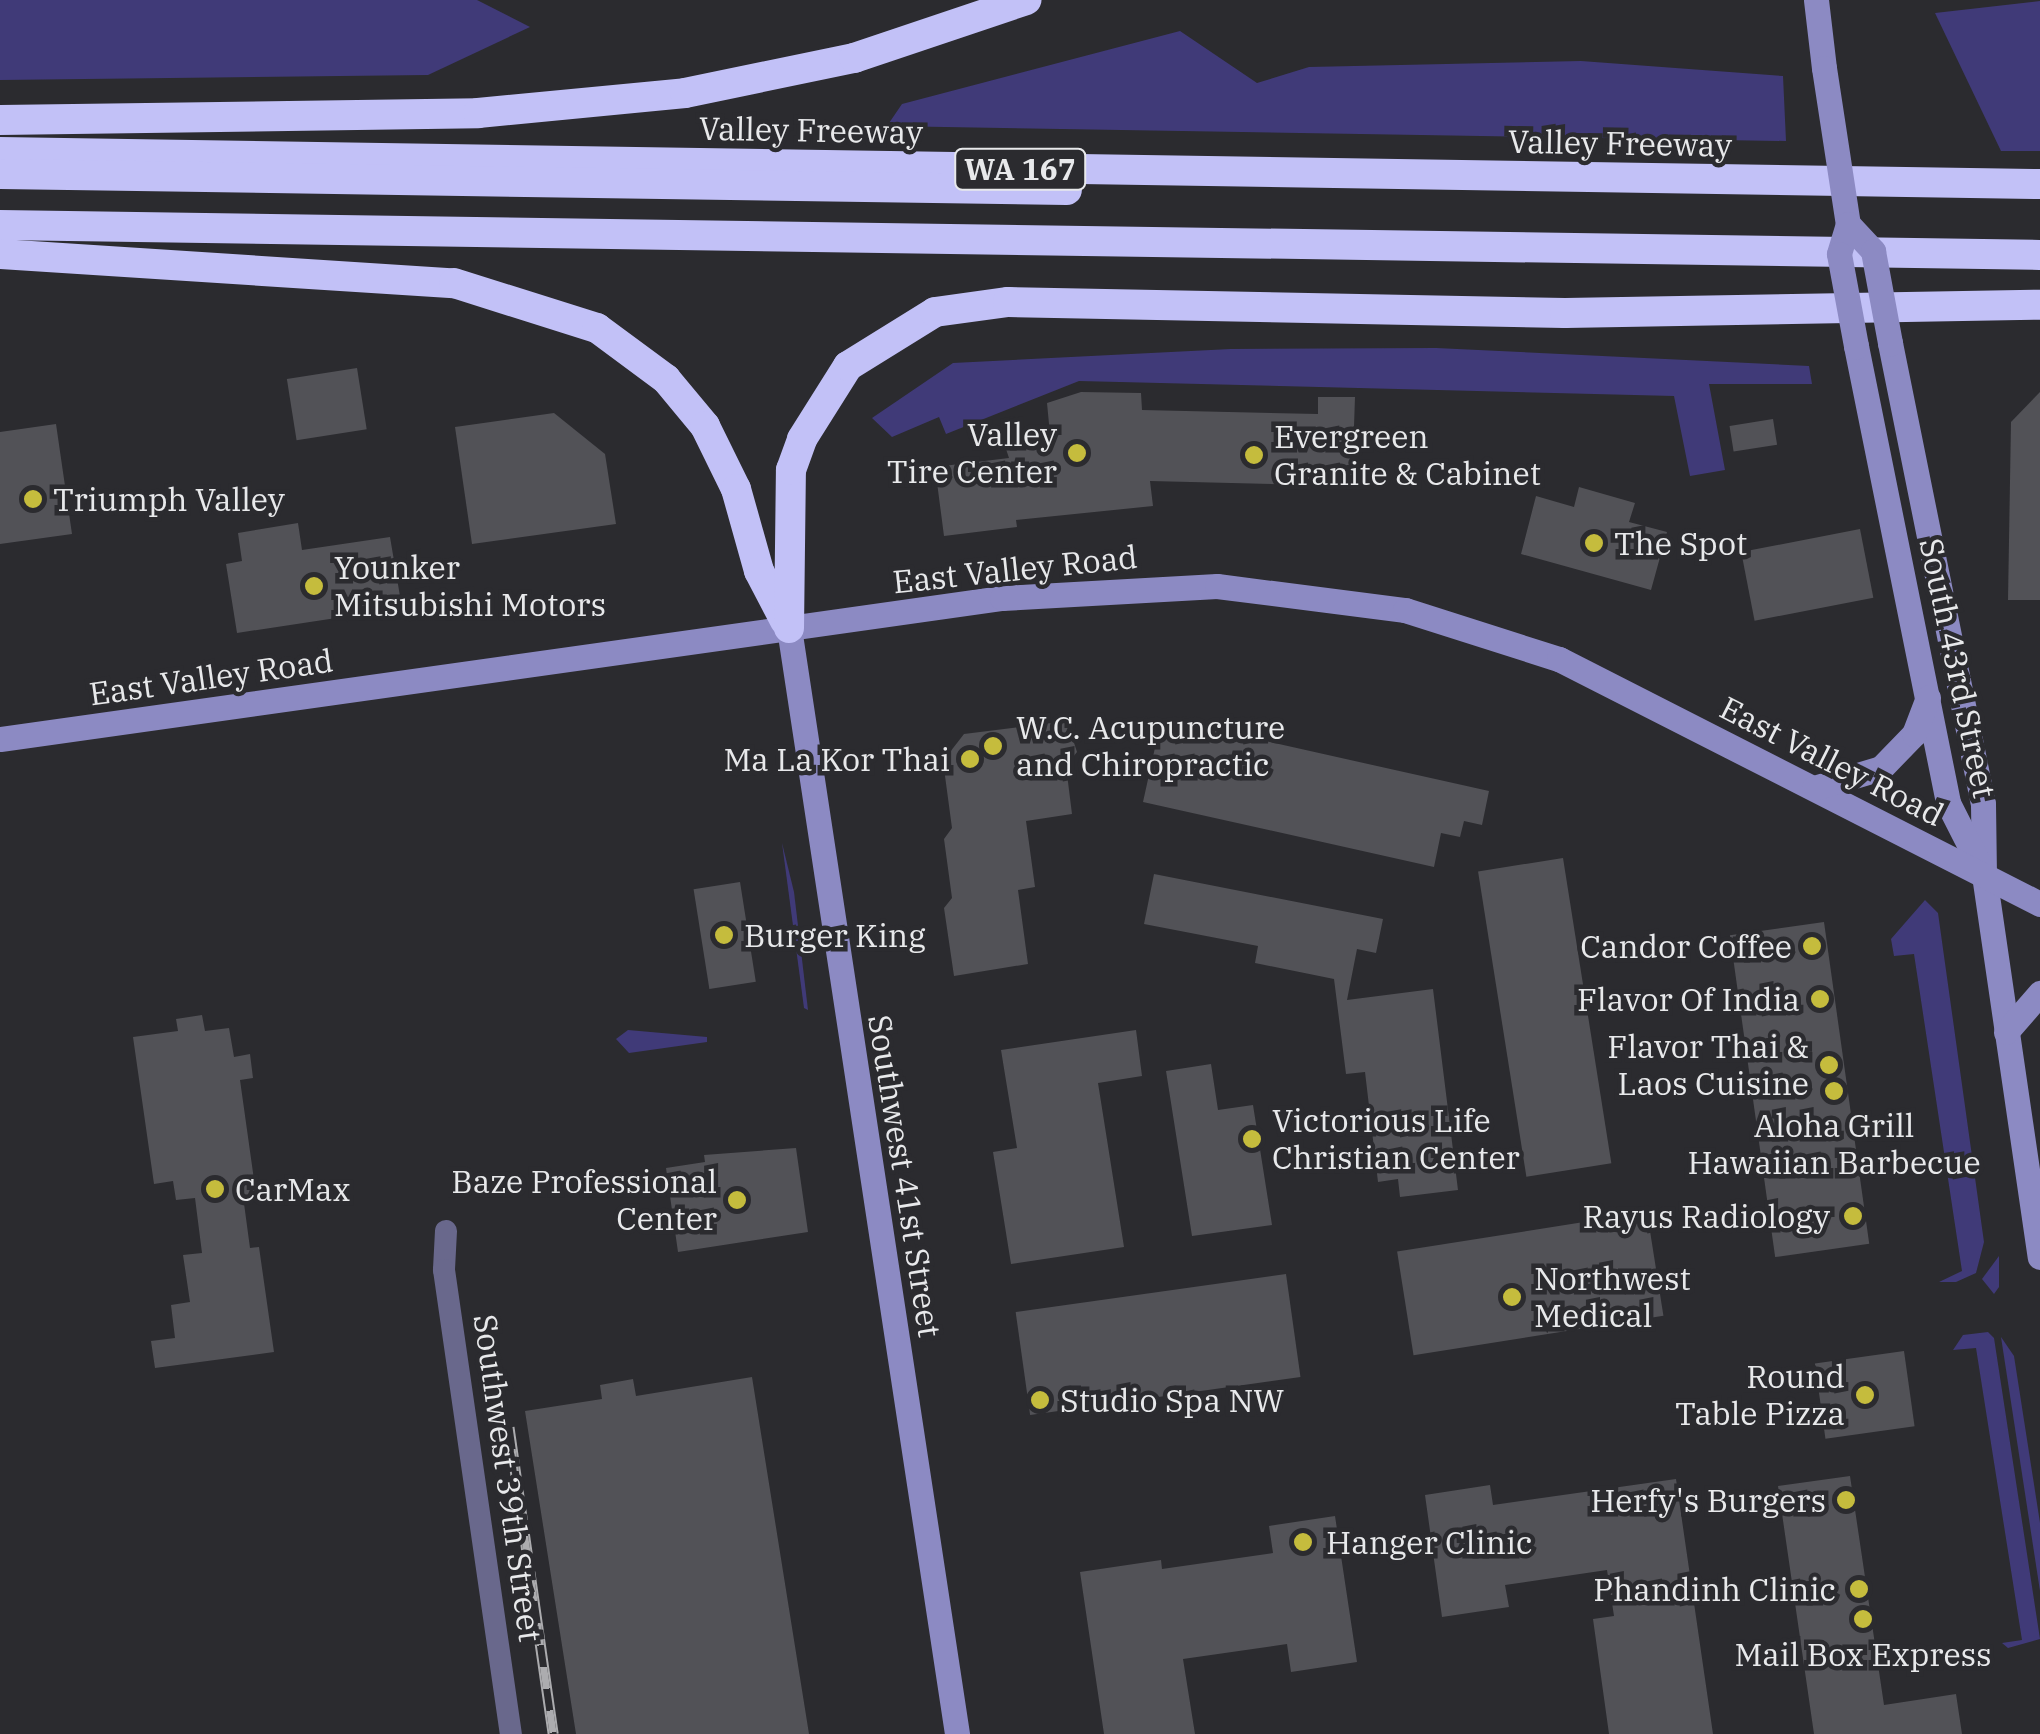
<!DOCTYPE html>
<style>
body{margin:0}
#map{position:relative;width:2040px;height:1734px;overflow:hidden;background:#2b2b2f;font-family:"IBM Plex Serif",serif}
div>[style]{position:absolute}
.green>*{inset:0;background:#403a78}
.building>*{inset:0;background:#525257;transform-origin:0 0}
.street>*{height:22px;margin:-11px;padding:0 11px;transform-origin:11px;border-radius:11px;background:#69688c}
.secondary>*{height:25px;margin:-12.5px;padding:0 12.5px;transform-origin:12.5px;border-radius:12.5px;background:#8c8ac3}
.highway>*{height:30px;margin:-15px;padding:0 15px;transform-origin:15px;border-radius:15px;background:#c2c1f7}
.rail>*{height:11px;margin-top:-5.5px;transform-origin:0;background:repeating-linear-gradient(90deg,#2b2b2f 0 22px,#acacaf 0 44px);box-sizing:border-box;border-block:2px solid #acacaf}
.secondary-bridge>*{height:25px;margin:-12.5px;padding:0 12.5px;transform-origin:12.5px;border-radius:12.5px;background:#8c8ac3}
.dots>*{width:28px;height:28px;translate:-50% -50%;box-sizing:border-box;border:5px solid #2b2b2f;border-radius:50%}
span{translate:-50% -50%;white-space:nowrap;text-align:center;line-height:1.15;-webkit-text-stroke:9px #2b2b2f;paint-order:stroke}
.shield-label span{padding:2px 8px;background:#2b2b2f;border:2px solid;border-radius:8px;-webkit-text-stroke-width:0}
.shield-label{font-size:30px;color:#e8e9eb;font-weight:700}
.street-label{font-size:32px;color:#e8e9eb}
.poi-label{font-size:32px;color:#e8e9eb}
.right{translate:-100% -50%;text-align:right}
.left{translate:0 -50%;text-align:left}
</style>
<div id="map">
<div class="green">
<div style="clip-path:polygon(0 0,477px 0,530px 27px,428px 75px,0 80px)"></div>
<div style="clip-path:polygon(2040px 1px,2040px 151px,2001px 151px,1935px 13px)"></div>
<div style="clip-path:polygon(1180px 31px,1257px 83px,1309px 67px,1581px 61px,1783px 76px,1786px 141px,887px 126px,902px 104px)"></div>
<div style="clip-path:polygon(1436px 348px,1809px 366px,1812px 384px,1709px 384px,1725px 470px,1690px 476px,1674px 396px,1079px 381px,946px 434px,939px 417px,892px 437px,872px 418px,953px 363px,1231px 349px)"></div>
<div style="clip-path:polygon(782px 843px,794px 892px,808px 1010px,804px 1008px)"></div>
<div style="clip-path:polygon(1925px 900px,1938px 913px,1984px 1242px,1976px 1273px,1956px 1282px,1939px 1282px,1962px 1271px,1914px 954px,1894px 956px,1891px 939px)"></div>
<div style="clip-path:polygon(628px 1030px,707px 1037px,707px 1042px,629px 1053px,616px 1039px)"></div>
<div style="clip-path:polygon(1999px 1256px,1999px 1287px,1994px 1294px,1982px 1279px)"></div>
<div style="clip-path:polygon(1988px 1332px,1994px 1338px,2040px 1639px,2008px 1648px,2002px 1643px,2022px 1640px,1976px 1348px,1953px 1350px,1963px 1335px)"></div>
<div style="clip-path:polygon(2001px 1337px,2014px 1356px,2040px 1523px,2040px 1591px)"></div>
</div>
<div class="building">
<div style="left:357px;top:368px;width:62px;height:71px;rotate:81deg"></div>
<div style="clip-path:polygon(1081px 392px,1141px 393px,1142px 410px,1318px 414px,1318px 397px,1355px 397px,1352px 486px,1150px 481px,1153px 506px,1016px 520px,1017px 527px,944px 536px,935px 467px,1009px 458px,1006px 449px,1051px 445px,1047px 403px)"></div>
<div style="clip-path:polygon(2040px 392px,2040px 600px,2008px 600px,2011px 422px)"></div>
<div style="clip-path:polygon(554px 413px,605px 454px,616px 524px,472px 544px,455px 427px)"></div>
<div style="left:1773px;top:419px;width:26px;height:44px;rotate:81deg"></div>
<div style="clip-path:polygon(56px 424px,72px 534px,0 544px,0 432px)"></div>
<div style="clip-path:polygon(1579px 487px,1635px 503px,1629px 522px,1667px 532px,1651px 590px,1521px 554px,1536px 496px,1574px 507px)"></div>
<div style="clip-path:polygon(298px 523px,302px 550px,390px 537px,402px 608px,237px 633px,226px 564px,242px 561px,238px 533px)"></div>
<div style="left:1860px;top:529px;width:70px;height:121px;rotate:79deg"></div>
<div style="clip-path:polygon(1067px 721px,1077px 752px,1066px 766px,1072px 814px,1026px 821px,1035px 887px,1018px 890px,1028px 964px,954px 976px,944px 908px,952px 898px,944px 839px,952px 828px,943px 761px,964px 734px)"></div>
<div style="clip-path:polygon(1180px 722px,1489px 791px,1482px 825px,1464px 821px,1460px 837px,1441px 833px,1434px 867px,1143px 802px,1158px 734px,1177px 738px)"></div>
<div style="left:1563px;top:858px;width:309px;height:86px;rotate:81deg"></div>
<div style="clip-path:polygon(1154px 874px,1383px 919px,1376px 953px,1357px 949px,1347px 1000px,1433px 989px,1458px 1190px,1400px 1197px,1398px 1179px,1378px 1182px,1365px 1072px,1346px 1074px,1334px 979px,1255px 963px,1258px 946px,1144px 924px)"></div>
<div style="left:740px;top:882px;width:101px;height:47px;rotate:81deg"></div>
<div style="left:1824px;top:922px;width:325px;height:95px;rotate:82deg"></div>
<div style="clip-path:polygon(202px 1015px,205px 1031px,229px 1028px,234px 1057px,250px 1054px,253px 1078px,240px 1080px,256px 1194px,243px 1196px,250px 1248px,259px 1247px,274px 1352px,155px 1368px,151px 1341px,175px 1338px,171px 1305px,190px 1302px,183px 1255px,202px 1253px,195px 1198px,176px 1200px,173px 1181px,154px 1184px,133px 1037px,178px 1031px,176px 1019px)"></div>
<div style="clip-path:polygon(1136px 1030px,1142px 1076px,1098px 1083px,1124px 1247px,1011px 1264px,993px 1152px,1017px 1148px,1001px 1050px)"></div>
<div style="clip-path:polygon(1211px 1064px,1218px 1110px,1253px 1105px,1272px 1225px,1192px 1236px,1166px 1071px)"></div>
<div style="clip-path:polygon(796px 1148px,808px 1232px,678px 1252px,666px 1168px,705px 1162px,704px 1155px)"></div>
<div style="left:1647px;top:1212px;width:105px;height:253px;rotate:81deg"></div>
<div style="left:1286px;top:1274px;width:104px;height:273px;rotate:82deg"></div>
<div style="left:1904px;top:1351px;width:76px;height:90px;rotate:82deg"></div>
<div style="clip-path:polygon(752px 1377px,809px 1734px,576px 1734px,525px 1411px,602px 1399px,600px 1385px,633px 1379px,636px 1396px)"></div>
<div style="clip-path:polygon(1850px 1476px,1884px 1705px,1956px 1694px,1962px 1734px,1814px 1734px,1778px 1486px)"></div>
<div style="clip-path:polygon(1676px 1479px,1713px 1734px,1609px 1734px,1593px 1619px,1614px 1616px,1607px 1570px,1505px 1585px,1509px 1607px,1442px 1617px,1425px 1495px,1490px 1485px,1493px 1505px)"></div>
<div style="clip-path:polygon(1335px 1516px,1357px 1662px,1291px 1672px,1287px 1644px,1183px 1659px,1195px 1734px,1104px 1734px,1080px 1572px,1161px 1560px,1162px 1569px,1273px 1553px,1269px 1526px)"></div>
</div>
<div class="street">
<div style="left:446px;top:1231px;width:39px;rotate:93deg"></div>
<div style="left:444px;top:1270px;width:469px;rotate:81.8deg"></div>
</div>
<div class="secondary">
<div style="left:1816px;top:0;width:68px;rotate:83.3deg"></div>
<div style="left:1890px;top:343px;width:470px;rotate:78.6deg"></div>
<div style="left:1983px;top:804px;width:71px;rotate:89.2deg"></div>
<div style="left:1984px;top:875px;width:386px;rotate:81.7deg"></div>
<div style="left:1856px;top:346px;width:466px;rotate:78.6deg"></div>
<div style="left:1948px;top:803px;width:73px;rotate:63.1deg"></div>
<div style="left:789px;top:628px;width:1119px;rotate:81.36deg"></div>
<div style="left:0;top:739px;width:1012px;rotate:-8.01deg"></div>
<div style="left:1002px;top:598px;width:215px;rotate:-3.2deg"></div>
<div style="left:1217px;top:586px;width:190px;rotate:7.3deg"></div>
<div style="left:1405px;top:610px;width:162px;rotate:17.7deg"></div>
<div style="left:1559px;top:659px;width:540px;rotate:26.99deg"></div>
<div style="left:1814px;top:788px;width:70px;rotate:-16.6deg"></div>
<div style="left:1881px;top:768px;width:47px;rotate:-45.9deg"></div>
<div style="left:1914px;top:734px;width:39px;rotate:-69deg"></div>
<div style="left:2006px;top:1032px;width:52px;rotate:-48.9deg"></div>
</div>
<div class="highway">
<div style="left:0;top:120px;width:478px;rotate:-0.8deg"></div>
<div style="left:478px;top:113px;width:208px;rotate:-5.5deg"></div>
<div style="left:685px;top:93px;width:173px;rotate:-11.7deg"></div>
<div style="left:854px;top:58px;width:182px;rotate:-18.6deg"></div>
<div style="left:0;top:152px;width:2040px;rotate:0.9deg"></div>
<div style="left:0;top:174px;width:1067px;rotate:0.86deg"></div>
<div style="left:0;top:225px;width:2040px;rotate:0.84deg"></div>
<div style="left:0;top:254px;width:455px;rotate:3.7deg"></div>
<div style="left:454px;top:283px;width:150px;rotate:17.5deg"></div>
<div style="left:597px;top:328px;width:86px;rotate:36.5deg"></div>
<div style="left:666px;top:379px;width:61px;rotate:50.3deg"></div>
<div style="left:705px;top:426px;width:70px;rotate:63.8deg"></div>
<div style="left:736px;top:489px;width:85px;rotate:74.3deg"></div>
<div style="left:759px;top:571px;width:56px;rotate:62.5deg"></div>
<div style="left:789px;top:628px;width:158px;rotate:-89.3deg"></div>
<div style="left:791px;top:470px;width:33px;rotate:-70deg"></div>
<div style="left:802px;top:439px;width:86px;rotate:-57.8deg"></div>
<div style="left:848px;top:366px;width:102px;rotate:-31.8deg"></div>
<div style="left:935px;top:312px;width:74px;rotate:-7.8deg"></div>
<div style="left:1008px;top:302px;width:557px;rotate:1.13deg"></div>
<div style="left:1565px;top:313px;width:475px;rotate:-1deg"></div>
</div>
<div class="rail">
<div style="left:509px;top:1427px;width:310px;rotate:81.8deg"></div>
</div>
<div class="secondary-bridge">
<div style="left:1824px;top:68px;width:158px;rotate:81.3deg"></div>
<div style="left:1848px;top:224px;width:31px;rotate:107deg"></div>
<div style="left:1839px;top:254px;width:94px;rotate:79.5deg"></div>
<div style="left:1848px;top:224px;width:37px;rotate:47deg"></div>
<div style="left:1873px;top:251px;width:94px;rotate:79.5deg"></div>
</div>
<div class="dots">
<div style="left:1077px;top:453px;background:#c5bc3d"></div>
<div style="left:1254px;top:455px;background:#c5bc3d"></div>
<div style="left:33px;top:499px;background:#c5bc3d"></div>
<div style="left:1594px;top:543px;background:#c5bc3d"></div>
<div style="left:314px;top:586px;background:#c5bc3d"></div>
<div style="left:993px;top:746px;background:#c5bc3d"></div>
<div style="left:970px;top:759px;background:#c5bc3d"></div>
<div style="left:724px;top:935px;background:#c5bc3d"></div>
<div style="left:1812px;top:946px;background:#c5bc3d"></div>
<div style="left:1820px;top:999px;background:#c5bc3d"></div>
<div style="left:1829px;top:1065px;background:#c5bc3d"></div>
<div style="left:1834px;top:1091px;background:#c5bc3d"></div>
<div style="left:1252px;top:1139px;background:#c5bc3d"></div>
<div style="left:215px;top:1189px;background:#c5bc3d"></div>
<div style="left:737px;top:1200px;background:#c5bc3d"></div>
<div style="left:1853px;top:1216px;background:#c5bc3d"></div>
<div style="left:1512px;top:1297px;background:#c5bc3d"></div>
<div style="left:1865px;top:1395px;background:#c5bc3d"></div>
<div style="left:1040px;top:1400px;background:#c5bc3d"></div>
<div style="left:1846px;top:1500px;background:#c5bc3d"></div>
<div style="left:1303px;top:1542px;background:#c5bc3d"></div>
<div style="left:1859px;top:1589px;background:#c5bc3d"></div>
<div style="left:1863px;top:1619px;background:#c5bc3d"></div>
</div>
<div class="shield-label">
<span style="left:1020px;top:169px">WA 167</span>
</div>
<div class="street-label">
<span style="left:811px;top:130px;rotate:1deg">Valley Freeway</span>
<span style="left:1620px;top:143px;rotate:1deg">Valley Freeway</span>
<span style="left:1015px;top:569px;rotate:-6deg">East Valley Road</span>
<span style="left:1958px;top:668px;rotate:78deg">South 43rd Street</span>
<span style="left:211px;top:677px;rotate:-8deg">East Valley Road</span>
<span style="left:1832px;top:761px;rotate:27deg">East Valley Road</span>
<span style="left:905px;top:1176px;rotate:81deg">Southwest 41st Street</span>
<span style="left:508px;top:1478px;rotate:82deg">Southwest 39th Street</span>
</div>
<div class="poi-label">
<span class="right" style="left:1057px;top:453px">Valley<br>Tire Center</span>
<span class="left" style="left:1274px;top:455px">Evergreen<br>Granite &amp; Cabinet</span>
<span class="left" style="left:53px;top:499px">Triumph Valley</span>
<span class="left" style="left:1614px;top:543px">The Spot</span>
<span class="left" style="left:334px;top:586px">Younker<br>Mitsubishi Motors</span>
<span class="left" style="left:1016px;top:746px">W.C. Acupuncture<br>and Chiropractic</span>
<span class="right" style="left:950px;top:759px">Ma La Kor Thai</span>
<span class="left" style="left:744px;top:935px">Burger King</span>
<span class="right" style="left:1792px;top:946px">Candor Coffee</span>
<span class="right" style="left:1800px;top:999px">Flavor Of India</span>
<span class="right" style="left:1809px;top:1065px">Flavor Thai &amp;<br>Laos Cuisine</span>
<span class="left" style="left:1272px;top:1139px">Victorious Life<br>Christian Center</span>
<span style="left:1834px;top:1144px">Aloha Grill<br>Hawaiian Barbecue</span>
<span class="right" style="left:717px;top:1200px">Baze Professional<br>Center</span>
<span class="left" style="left:235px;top:1189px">CarMax</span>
<span class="right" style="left:1830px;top:1216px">Rayus Radiology</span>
<span class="left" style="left:1534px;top:1297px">Northwest<br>Medical</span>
<span class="right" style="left:1845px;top:1395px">Round<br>Table Pizza</span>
<span class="left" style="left:1060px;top:1400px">Studio Spa NW</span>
<span class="right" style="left:1826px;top:1500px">Herfy's Burgers</span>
<span class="left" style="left:1326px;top:1542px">Hanger Clinic</span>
<span class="right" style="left:1836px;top:1589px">Phandinh Clinic</span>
<span style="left:1863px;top:1654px">Mail Box Express</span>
</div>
</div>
